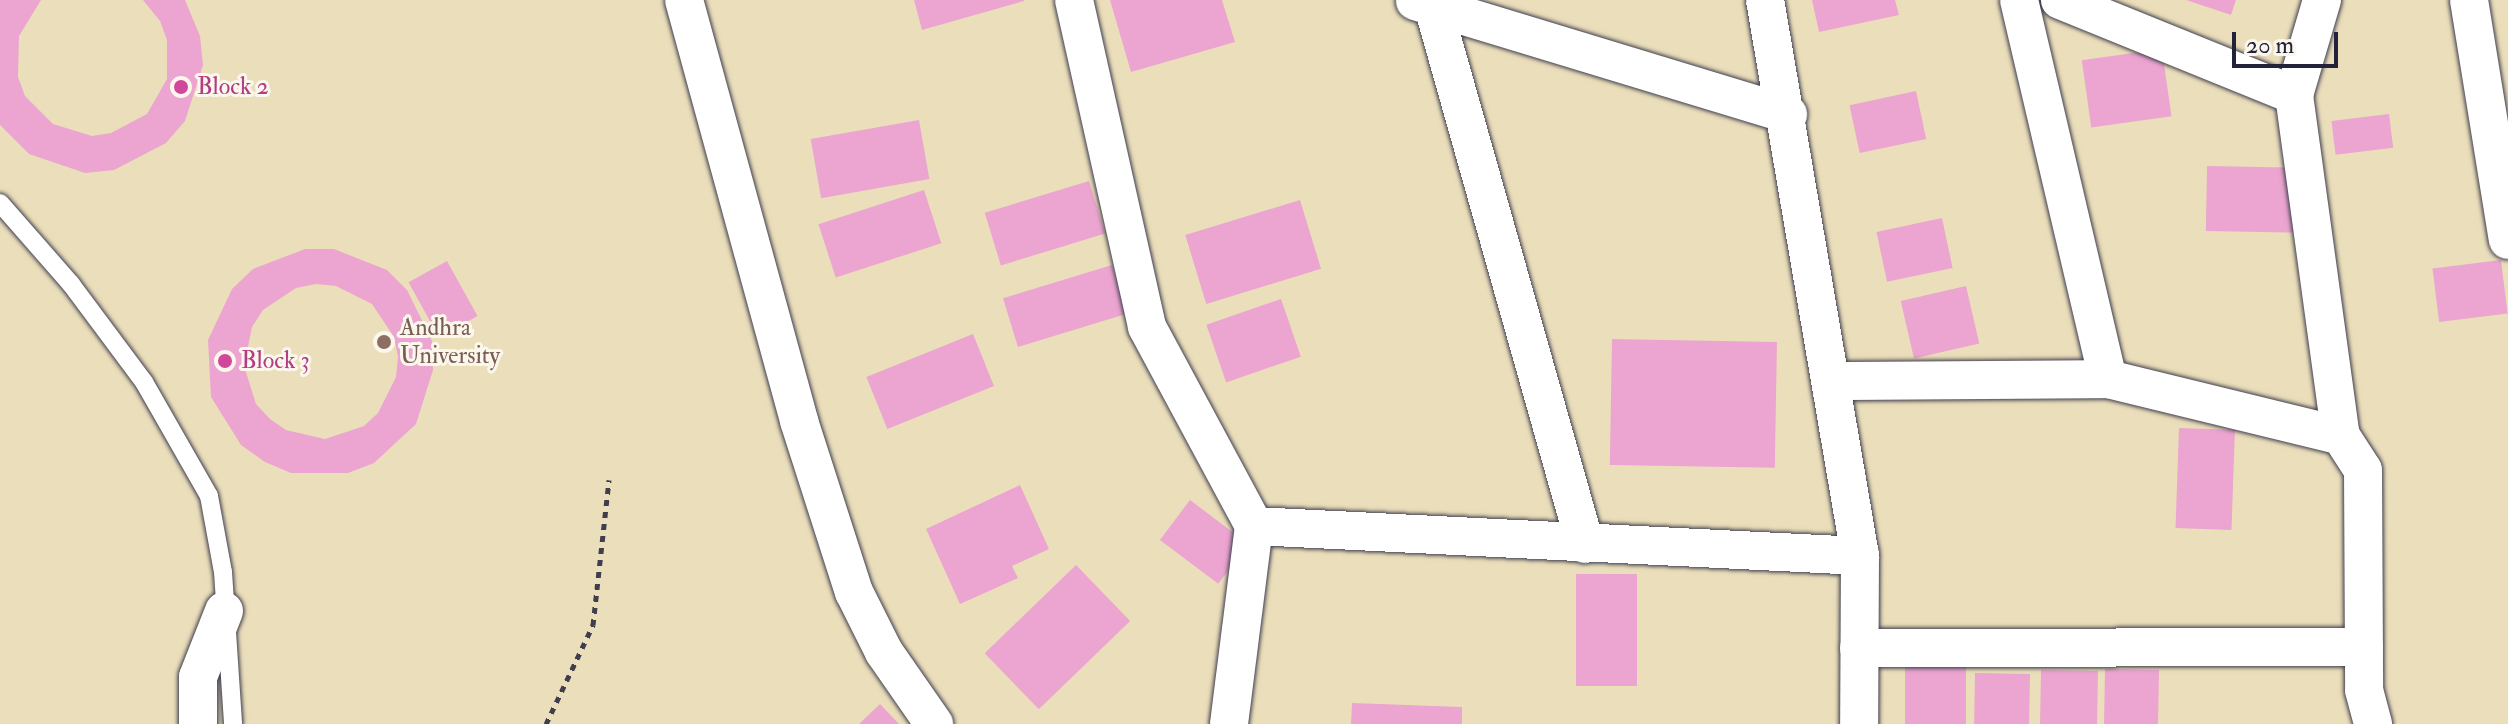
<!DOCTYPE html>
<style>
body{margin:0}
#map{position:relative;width:2508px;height:724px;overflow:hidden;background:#ebdfbb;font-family:"IM FELL Double Pica",serif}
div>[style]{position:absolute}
.building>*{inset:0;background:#eba5d0;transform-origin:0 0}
.path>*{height:5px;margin-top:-2.5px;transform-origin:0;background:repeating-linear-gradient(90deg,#403e4e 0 6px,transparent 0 12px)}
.roads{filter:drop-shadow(0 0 2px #403e4e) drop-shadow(0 0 2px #403e4e)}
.lane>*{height:18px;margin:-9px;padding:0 9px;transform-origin:9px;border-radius:9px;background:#fff}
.street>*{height:38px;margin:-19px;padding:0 19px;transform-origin:19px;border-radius:19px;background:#fff}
.dots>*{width:22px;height:22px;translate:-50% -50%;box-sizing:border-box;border:4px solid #fbf7ec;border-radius:50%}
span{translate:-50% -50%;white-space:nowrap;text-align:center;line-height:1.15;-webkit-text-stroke:6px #fbf7ec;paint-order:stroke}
.hotel-label{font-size:24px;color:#b23c85}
.left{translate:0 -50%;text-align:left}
.education-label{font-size:24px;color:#785e54}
.scale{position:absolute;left:2232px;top:32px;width:106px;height:36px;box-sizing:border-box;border:4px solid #22223b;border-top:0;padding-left:10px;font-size:24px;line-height:28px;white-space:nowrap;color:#22223b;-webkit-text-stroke:6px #fbf7ec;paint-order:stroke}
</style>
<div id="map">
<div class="building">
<div style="clip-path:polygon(0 0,41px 0,19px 36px,18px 77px,25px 96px,53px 124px,92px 136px,111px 133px,147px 114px,167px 79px,167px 40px,160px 21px,143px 0,185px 0,200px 36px,203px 65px,185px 121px,166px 143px,114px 170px,85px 173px,29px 154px,0 125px)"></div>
<div style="clip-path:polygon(914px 0,1024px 0,1024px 1px,922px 30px)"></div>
<div style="clip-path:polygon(1110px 0,1222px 0,1235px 42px,1131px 72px)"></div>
<div style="clip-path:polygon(1812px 0,1895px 0,1899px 15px,1819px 32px)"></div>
<div style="clip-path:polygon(2186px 0,2236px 0,2231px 15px)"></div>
<div style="left:2162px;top:49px;width:68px;height:81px;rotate:82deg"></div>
<div style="left:1916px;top:91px;width:49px;height:68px;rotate:78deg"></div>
<div style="left:2389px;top:114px;width:34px;height:58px;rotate:83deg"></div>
<div style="left:919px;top:120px;width:60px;height:110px;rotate:80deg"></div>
<div style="left:2207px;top:166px;width:91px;height:65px;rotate:1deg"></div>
<div style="left:1089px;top:181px;width:55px;height:109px;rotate:73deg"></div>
<div style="left:924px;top:190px;width:56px;height:111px;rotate:72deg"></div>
<div style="left:1300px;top:200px;width:72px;height:120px;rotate:73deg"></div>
<div style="left:1942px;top:218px;width:51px;height:67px;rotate:78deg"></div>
<div style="clip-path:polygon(evenodd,305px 249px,334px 249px,387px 270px,407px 290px,432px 341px,433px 370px,416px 424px,374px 463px,348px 473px,291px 473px,265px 462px,241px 445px,211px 397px,208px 340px,232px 289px,253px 269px,305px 249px,316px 284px,336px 286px,372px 304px,394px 337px,398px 357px,396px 377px,378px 413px,364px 426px,325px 439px,286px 430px,270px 419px,256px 404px,244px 366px,252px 327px,263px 310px,296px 288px,316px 284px)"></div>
<div style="left:2501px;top:260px;width:54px;height:69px;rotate:83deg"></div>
<div style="left:447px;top:261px;width:63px;height:44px;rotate:61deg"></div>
<div style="left:1112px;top:265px;width:51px;height:114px;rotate:73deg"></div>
<div style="left:1966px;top:286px;width:59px;height:67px;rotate:77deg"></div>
<div style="left:1281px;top:299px;width:61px;height:79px;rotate:71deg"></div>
<div style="left:973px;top:334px;width:56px;height:115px;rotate:68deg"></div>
<div style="left:1612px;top:339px;width:165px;height:126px;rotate:1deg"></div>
<div style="left:2179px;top:428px;width:56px;height:100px;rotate:2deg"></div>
<div style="clip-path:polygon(1020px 485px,1049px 549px,1012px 566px,1018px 578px,960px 604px,926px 529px)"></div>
<div style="left:1190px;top:500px;width:73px;height:50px;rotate:37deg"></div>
<div style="left:1076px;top:565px;width:78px;height:127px;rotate:46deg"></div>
<div style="left:1576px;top:574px;width:61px;height:112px"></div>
<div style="left:1905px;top:663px;width:61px;height:61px"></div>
<div style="left:2105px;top:669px;width:54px;height:55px;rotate:1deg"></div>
<div style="left:2041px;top:670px;width:57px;height:54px;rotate:1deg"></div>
<div style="left:1975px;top:673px;width:55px;height:51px;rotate:1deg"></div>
<div style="clip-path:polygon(1352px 703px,1462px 707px,1462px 724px,1351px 724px)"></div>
<div style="clip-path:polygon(880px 704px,899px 724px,859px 724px)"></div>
</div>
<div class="path">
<div style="left:546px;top:724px;width:110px;rotate:-64.6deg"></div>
<div style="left:593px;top:625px;width:146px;rotate:-83.7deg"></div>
</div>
<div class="roads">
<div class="lane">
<div style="left:0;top:203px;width:108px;rotate:48.8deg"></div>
<div style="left:71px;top:284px;width:122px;rotate:53.3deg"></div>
<div style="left:144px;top:382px;width:131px;rotate:60.3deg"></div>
<div style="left:209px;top:496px;width:77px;rotate:79.6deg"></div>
<div style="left:223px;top:572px;width:152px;rotate:86.2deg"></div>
</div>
<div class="street">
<div style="left:684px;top:0;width:436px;rotate:74.7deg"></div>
<div style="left:799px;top:421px;width:180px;rotate:72.2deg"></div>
<div style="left:854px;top:592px;width:67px;rotate:63.4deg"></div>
<div style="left:884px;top:652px;width:88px;rotate:55.2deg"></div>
<div style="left:1074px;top:0;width:335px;rotate:77.4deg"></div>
<div style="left:1147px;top:327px;width:226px;rotate:61.7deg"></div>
<div style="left:1254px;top:526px;width:200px;rotate:97.2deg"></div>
<div style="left:1765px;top:0;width:564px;rotate:80.3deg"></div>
<div style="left:1860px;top:556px;width:168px;rotate:90.3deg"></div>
<div style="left:2019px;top:0;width:389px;rotate:76.8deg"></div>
<div style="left:2108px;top:379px;width:240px;rotate:13.7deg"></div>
<div style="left:2060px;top:0;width:253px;rotate:22.1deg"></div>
<div style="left:2322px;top:0;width:99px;rotate:106.4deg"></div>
<div style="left:2294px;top:95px;width:344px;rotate:82.2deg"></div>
<div style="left:2341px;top:436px;width:40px;rotate:57.1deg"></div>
<div style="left:2363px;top:470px;width:220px;rotate:89.7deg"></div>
<div style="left:2364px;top:690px;width:35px;rotate:75deg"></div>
<div style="left:2469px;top:0;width:243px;rotate:80.8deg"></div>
<div style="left:1415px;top:1px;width:390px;rotate:16.9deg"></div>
<div style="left:1433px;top:6px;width:559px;rotate:74.22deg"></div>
<div style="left:1831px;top:381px;width:277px;rotate:-0.4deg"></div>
<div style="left:1254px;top:526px;width:607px;rotate:2.83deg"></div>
<div style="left:1859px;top:648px;width:505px;rotate:-0.11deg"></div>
<div style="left:198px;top:724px;width:47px;rotate:-90deg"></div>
<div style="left:198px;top:677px;width:71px;rotate:-68.5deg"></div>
</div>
</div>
<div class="dots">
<div style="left:181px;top:87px;background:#d1479c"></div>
<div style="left:384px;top:342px;background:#8d6e63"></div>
<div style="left:225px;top:361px;background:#d1479c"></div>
</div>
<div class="hotel-label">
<span class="left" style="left:197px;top:87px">Block 2</span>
<span class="left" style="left:241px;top:361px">Block 3</span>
</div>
<div class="education-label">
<span class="left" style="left:400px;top:342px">Andhra<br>University</span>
</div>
<div class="scale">20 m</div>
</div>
